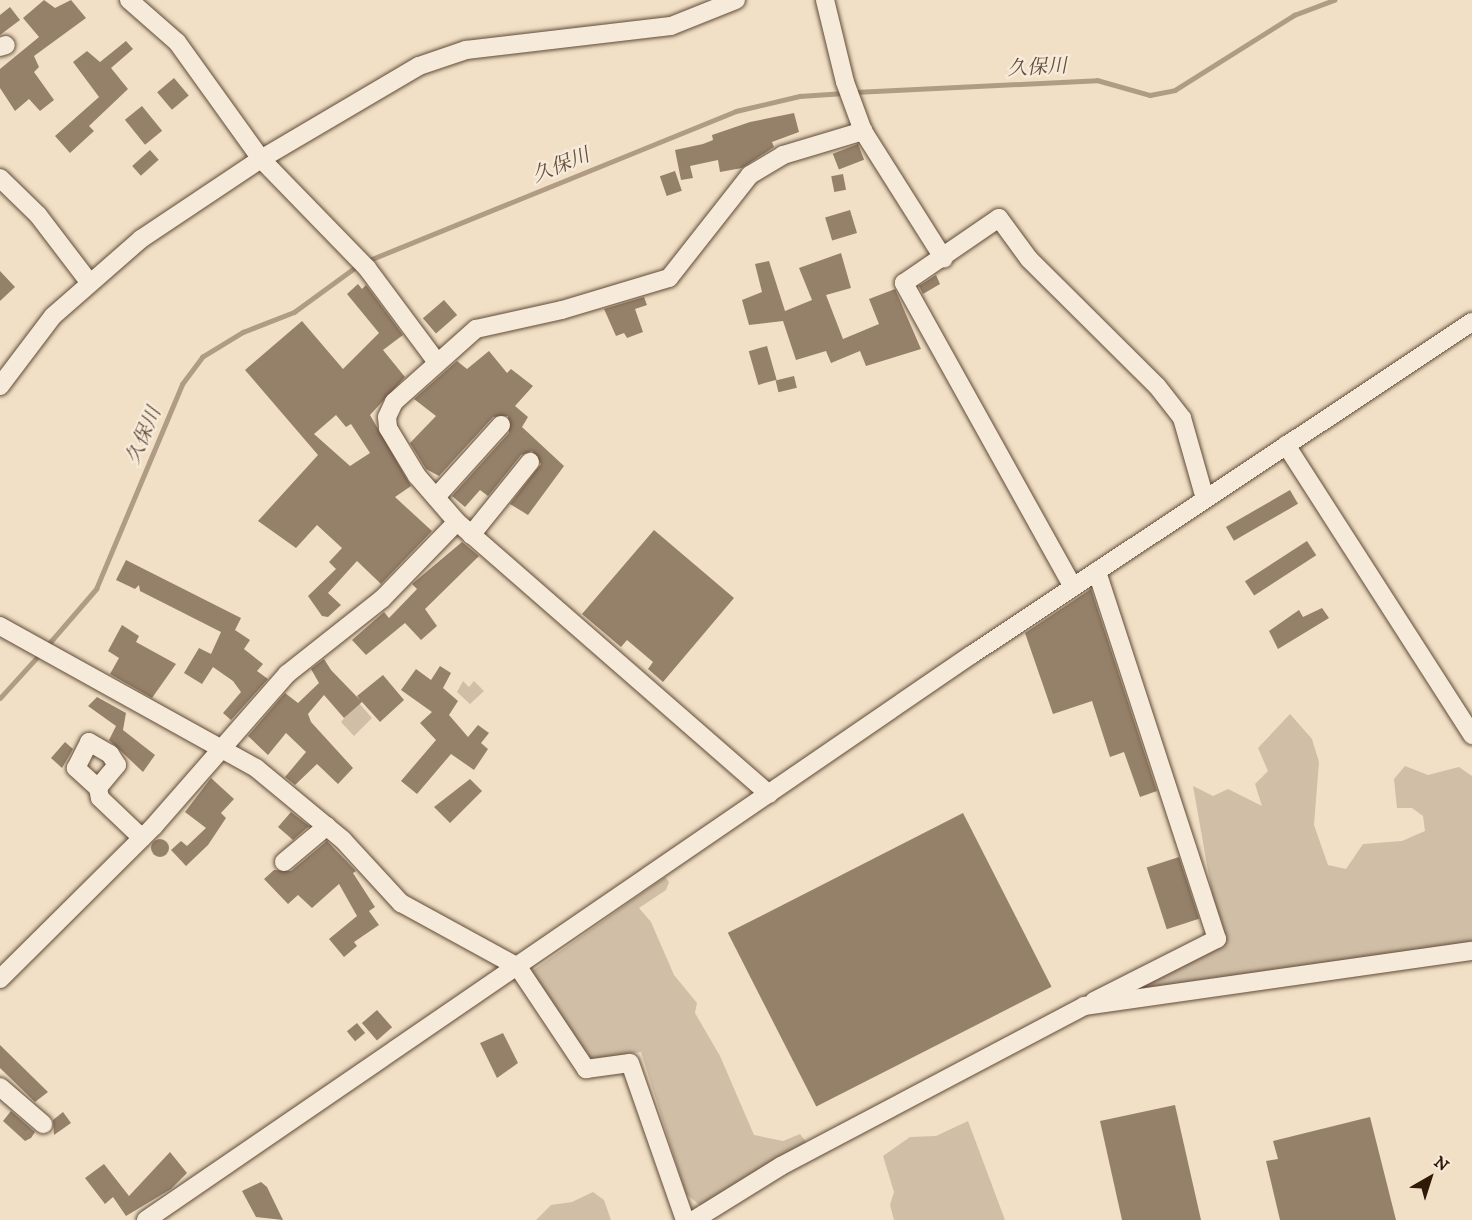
<!DOCTYPE html>
<meta charset="utf-8">
<style>
body{margin:0}
#map{position:relative;width:1472px;height:1220px;overflow:hidden;background:#f1e0c6;font-family:"IM FELL DW Pica","Noto Serif JP",serif}
div>[style]{position:absolute}
.green>*{inset:0;background:#d0bea6}
.stream>*{height:4.5px;margin:-2.25px;padding:0 2.25px;transform-origin:2.25px;border-radius:2.25px;background:#b09c85}
.building>*{inset:0;background:#95806a;transform-origin:0 0}
.round{border-radius:50%}
.roads{filter:drop-shadow(0 0 2px #614b37) drop-shadow(0 0 2px #614b37)}
.minor>*{height:18px;margin:-9px;padding:0 9px;transform-origin:9px;border-radius:9px;background:#f6ebda}
span{translate:-50% -50%;white-space:nowrap;text-align:center;line-height:1.15;-webkit-text-stroke:4.5px #f6ebda;paint-order:stroke}
.water-label{font-size:20px;color:#644d39;font-style:italic}
.north{position:absolute;left:1400px;top:1148px;width:60px;height:60px;-webkit-text-stroke:4px #f6ebda;paint-order:stroke;rotate:39deg;font-size:16px;font-weight:700;line-height:24px;text-align:center;color:#311907}
.north::after{content:'';display:block;margin:auto;width:21px;height:27px;background:#311907;clip-path:polygon(50% 0,100% 100%,50% 72%,0 100%)}
</style>
<div id="map">
<div class="green">
<div style="clip-path:polygon(463px 681px,469px 687px,474px 681px,484px 691px,470px 704px,457px 692px)"></div>
<div style="clip-path:polygon(358px 702px,372px 718px,354px 736px,341px 722px)"></div>
<div style="clip-path:polygon(1290px 714px,1312px 739px,1319px 762px,1314px 825px,1328px 865px,1346px 869px,1363px 844px,1402px 841px,1425px 831px,1423px 816px,1412px 808px,1397px 808px,1394px 779px,1405px 766px,1428px 775px,1459px 767px,1472px 776px,1472px 944px,1263px 971px,1213px 983px,1125px 995px,1221px 944px,1193px 786px,1213px 796px,1228px 789px,1262px 806px,1255px 784px,1268px 771px,1258px 748px)"></div>
<div style="clip-path:polygon(665px 877px,669px 882px,666px 890px,639px 908px,651px 922px,674px 975px,697px 1003px,695px 1013px,720px 1056px,754px 1135px,783px 1141px,800px 1134px,807px 1143px,701px 1206px,686px 1194px,641px 1052px,594px 1060px,586px 1055px,531px 972px)"></div>
<div style="clip-path:polygon(968px 1121px,1005px 1220px,894px 1220px,890px 1205px,894px 1192px,883px 1156px,910px 1137px,936px 1136px)"></div>
<div style="clip-path:polygon(593px 1192px,604px 1200px,611px 1220px,536px 1220px,551px 1205px,572px 1202px)"></div>
</div>
<div class="stream">
<div style="left:855px;top:92px;width:242px;rotate:-2.8deg"></div>
<div style="left:1097px;top:80px;width:55px;rotate:15.8deg"></div>
<div style="left:1150px;top:95px;width:25px;rotate:-11deg"></div>
<div style="left:1175px;top:90px;width:141px;rotate:-32.2deg"></div>
<div style="left:1294px;top:15px;width:43px;rotate:-20.6deg"></div>
<div style="left:367px;top:261px;width:398px;rotate:-22.1deg"></div>
<div style="left:736px;top:111px;width:66px;rotate:-13.2deg"></div>
<div style="left:800px;top:96px;width:44px;rotate:-3.9deg"></div>
<div style="left:46px;top:647px;width:77px;rotate:-49.2deg"></div>
<div style="left:96px;top:589px;width:222px;rotate:-67.2deg"></div>
<div style="left:182px;top:384px;width:34px;rotate:-53deg"></div>
<div style="left:202px;top:357px;width:48px;rotate:-31.4deg"></div>
<div style="left:243px;top:332px;width:55px;rotate:-21.4deg"></div>
<div style="left:294px;top:312px;width:78px;rotate:-36.1deg"></div>
<div style="left:0;top:698px;width:61px;rotate:-47.7deg"></div>
</div>
<div class="building">
<div style="clip-path:polygon(44px 0,55px 8px,71px 0,86px 18px,34px 56px,39px 67px,34px 72px,54px 100px,40px 111px,29px 99px,15px 111px,0 88px,0 69px,39px 37px,23px 18px)"></div>
<div style="clip-path:polygon(10px 7px,20px 20px,0 35px,0 15px)"></div>
<div style="clip-path:polygon(126px 41px,133px 49px,111px 68px,128px 89px,89px 126px,94px 131px,70px 153px,55px 136px,99px 97px,73px 62px,87px 51px,100px 62px)"></div>
<div style="left:174px;top:78px;width:23px;height:22px;rotate:50deg"></div>
<div style="left:142px;top:106px;width:32px;height:22px;rotate:51deg"></div>
<div style="clip-path:polygon(794px 113px,799px 132px,772px 142px,774px 147px,742px 168px,720px 172px,718px 160px,690px 166px,693px 178px,681px 180px,675px 150px,703px 144px,713px 140px,712px 135px,750px 122px)"></div>
<div style="left:858px;top:144px;width:17px;height:27px;rotate:69deg"></div>
<div style="left:150px;top:150px;width:13px;height:24px;rotate:48deg"></div>
<div style="left:675px;top:171px;width:21px;height:16px;rotate:71deg"></div>
<div style="left:843px;top:174px;width:16px;height:12px;rotate:79deg"></div>
<div style="left:850px;top:210px;width:24px;height:26px;rotate:73deg"></div>
<div style="clip-path:polygon(841px 253px,851px 288px,826px 295px,843px 339px,879px 324px,869px 299px,895px 289px,921px 349px,866px 366px,860px 351px,831px 363px,826px 351px,796px 360px,783px 321px,749px 325px,742px 300px,762px 292px,755px 264px,769px 261px,785px 311px,812px 300px,799px 268px)"></div>
<div style="clip-path:polygon(0 271px,15px 287px,0 301px)"></div>
<div style="clip-path:polygon(936px 275px,940px 284px,923px 294px,919px 286px)"></div>
<div style="clip-path:polygon(evenodd,358px 284px,362px 289px,366px 285px,403px 335px,383px 350px,405px 377px,370px 415px,411px 486px,395px 497px,432px 531px,381px 584px,357px 561px,328px 593px,341px 605px,328px 617px,322px 616px,308px 596px,336px 569px,329px 562px,342px 548px,317px 525px,296px 548px,258px 521px,318px 455px,245px 370px,302px 321px,343px 369px,379px 333px,347px 294px,358px 284px,336px 415px,346px 427px,351px 424px,370px 453px,350px 466px,314px 434px,336px 415px)"></div>
<div style="clip-path:polygon(644px 297px,647px 305px,635px 309px,643px 332px,627px 338px,624px 333px,616px 336px,604px 309px)"></div>
<div style="left:444px;top:300px;width:20px;height:28px;rotate:49deg"></div>
<div style="left:767px;top:346px;width:35px;height:19px;rotate:74deg"></div>
<div style="clip-path:polygon(489px 351px,507px 373px,511px 369px,533px 386px,515px 406px,528px 417px,522px 427px,564px 466px,528px 515px,510px 504px,541px 464px,532px 451px,521px 455px,488px 496px,480px 490px,465px 507px,452px 496px,509px 433px,508px 416px,493px 417px,439px 476px,426px 469px,410px 443px,436px 416px,414px 399px,457px 361px,467px 369px)"></div>
<div style="left:794px;top:376px;width:12px;height:19px;rotate:76deg"></div>
<div style="left:1290px;top:490px;width:16px;height:74px;rotate:60deg"></div>
<div style="clip-path:polygon(654px 530px,734px 598px,663px 682px,648px 669px,653px 662px,627px 640px,621px 647px,582px 614px)"></div>
<div style="left:1307px;top:541px;width:17px;height:74px;rotate:57deg"></div>
<div style="clip-path:polygon(462px 542px,479px 556px,425px 609px,437px 626px,421px 640px,405px 623px,366px 655px,352px 640px,384px 612px,389px 618px,417px 589px,412px 584px)"></div>
<div style="clip-path:polygon(126px 560px,241px 618px,235px 630px,250px 640px,244px 649px,263px 664px,257px 671px,268px 679px,231px 720px,223px 713px,241px 692px,233px 681px,213px 667px,202px 684px,184px 673px,199px 648px,211px 654px,221px 632px,140px 591px,139px 585px,135px 589px,116px 580px)"></div>
<div style="clip-path:polygon(1091px 589px,1157px 791px,1140px 797px,1124px 752px,1110px 757px,1092px 701px,1053px 714px,1025px 633px)"></div>
<div style="clip-path:polygon(1322px 608px,1329px 618px,1278px 649px,1269px 631px,1299px 610px,1303px 617px)"></div>
<div style="clip-path:polygon(122px 625px,139px 636px,136px 642px,176px 664px,152px 698px,110px 674px,119px 658px,108px 651px)"></div>
<div style="clip-path:polygon(324px 659px,331px 670px,360px 700px,357px 696px,383px 675px,404px 700px,380px 722px,362px 702px,344px 718px,324px 695px,308px 714px,311px 722px,353px 768px,338px 784px,317px 764px,295px 785px,285px 777px,306px 752px,286px 733px,268px 755px,248px 736px,285px 693px,298px 703px,319px 683px,311px 669px)"></div>
<div style="clip-path:polygon(440px 666px,451px 673px,443px 688px,458px 701px,449px 715px,468px 737px,478px 725px,489px 733px,481px 743px,488px 749px,474px 770px,451px 754px,417px 794px,401px 781px,436px 740px,420px 723px,432px 712px,401px 690px,416px 669px,431px 680px)"></div>
<div style="clip-path:polygon(97px 697px,126px 713px,123px 730px,155px 755px,143px 772px,109px 740px,116px 726px,88px 706px)"></div>
<div style="clip-path:polygon(65px 742px,73px 749px,62px 768px,51px 758px)"></div>
<div style="clip-path:polygon(211px 778px,234px 799px,221px 813px,226px 818px,208px 845px,186px 866px,171px 850px,181px 841px,187px 846px,206px 828px,185px 812px)"></div>
<div style="clip-path:polygon(470px 779px,482px 791px,450px 823px,434px 807px)"></div>
<div style="clip-path:polygon(291px 812px,309px 826px,293px 840px,278px 827px)"></div>
<div style="left:963px;top:813px;width:195px;height:264px;rotate:63deg"></div>
<div class="round" style="left:151px;top:839px;width:18px;height:18px"></div>
<div style="clip-path:polygon(327px 841px,356px 871px,353px 873px,375px 907px,369px 911px,379px 925px,354px 942px,357px 946px,344px 957px,329px 939px,357px 916px,339px 884px,312px 908px,298px 895px,288px 904px,264px 879px,274px 870px,291px 871px)"></div>
<div style="left:1179px;top:857px;width:65px;height:34px;rotate:72deg"></div>
<div style="left:377px;top:1010px;width:23px;height:20px;rotate:49deg"></div>
<div style="left:357px;top:1023px;width:13px;height:13px;rotate:51deg"></div>
<div style="clip-path:polygon(503px 1033px,518px 1063px,497px 1078px,480px 1043px)"></div>
<div style="clip-path:polygon(0 1045px,48px 1092px,35px 1102px,0 1068px)"></div>
<div style="clip-path:polygon(1175px 1105px,1201px 1220px,1122px 1220px,1100px 1121px)"></div>
<div style="clip-path:polygon(11px 1111px,35px 1132px,31px 1138px,25px 1141px,3px 1121px)"></div>
<div style="clip-path:polygon(63px 1112px,71px 1123px,54px 1135px,53px 1120px)"></div>
<div style="clip-path:polygon(1370px 1117px,1396px 1220px,1280px 1220px,1266px 1161px,1278px 1159px,1273px 1141px)"></div>
<div style="clip-path:polygon(170px 1152px,187px 1173px,171px 1189px,126px 1216px,113px 1197px,105px 1204px,85px 1178px,104px 1164px,129px 1196px)"></div>
<div style="clip-path:polygon(261px 1182px,267px 1187px,283px 1220px,256px 1217px,242px 1191px)"></div>
</div>
<div class="roads">
<div class="minor">
<div style="left:129px;top:0;width:64px;rotate:41.2deg"></div>
<div style="left:177px;top:42px;width:144px;rotate:54.3deg"></div>
<div style="left:261px;top:159px;width:152px;rotate:45.8deg"></div>
<div style="left:367px;top:268px;width:116px;rotate:53.4deg"></div>
<div style="left:825px;top:0;width:84px;rotate:76.3deg"></div>
<div style="left:845px;top:82px;width:52px;rotate:69.8deg"></div>
<div style="left:863px;top:131px;width:151px;rotate:57.7deg"></div>
<div style="left:0;top:47px;width:6px;rotate:-18deg"></div>
<div style="left:0;top:178px;width:53px;rotate:44.2deg"></div>
<div style="left:38px;top:215px;width:84px;rotate:52.7deg"></div>
<div style="left:0;top:386px;width:88px;rotate:-52.9deg"></div>
<div style="left:53px;top:316px;width:117px;rotate:-41.2deg"></div>
<div style="left:141px;top:239px;width:144px;rotate:-33.7deg"></div>
<div style="left:261px;top:159px;width:183px;rotate:-30.5deg"></div>
<div style="left:419px;top:66px;width:50px;rotate:-18.8deg"></div>
<div style="left:466px;top:50px;width:206px;rotate:-6.7deg"></div>
<div style="left:671px;top:26px;width:70px;rotate:-21.8deg"></div>
<div style="left:1286px;top:445px;width:345px;rotate:57.3deg"></div>
<div style="left:436px;top:497px;width:97px;rotate:-47.9deg"></div>
<div style="left:471px;top:535px;width:94px;rotate:-51.1deg"></div>
<div style="left:1073px;top:587px;width:348px;rotate:-119.1deg"></div>
<div style="left:904px;top:283px;width:115px;rotate:-34.4deg"></div>
<div style="left:999px;top:218px;width:51px;rotate:53.8deg"></div>
<div style="left:1029px;top:259px;width:180px;rotate:44.8deg"></div>
<div style="left:1157px;top:386px;width:41px;rotate:52deg"></div>
<div style="left:1182px;top:418px;width:84px;rotate:74.1deg"></div>
<div style="left:0;top:626px;width:293px;rotate:29deg"></div>
<div style="left:256px;top:768px;width:113px;rotate:39.6deg"></div>
<div style="left:343px;top:840px;width:86px;rotate:47.4deg"></div>
<div style="left:401px;top:903px;width:133px;rotate:28.7deg"></div>
<div style="left:518px;top:967px;width:123px;rotate:56.3deg"></div>
<div style="left:586px;top:1069px;width:44px;rotate:-7.8deg"></div>
<div style="left:630px;top:1063px;width:166px;rotate:70.7deg"></div>
<div style="left:98px;top:788px;width:30px;rotate:-138deg"></div>
<div style="left:76px;top:768px;width:29px;rotate:-63deg"></div>
<div style="left:89px;top:742px;width:24px;rotate:30deg"></div>
<div style="left:110px;top:754px;width:13px;rotate:58deg"></div>
<div style="left:117px;top:765px;width:30px;rotate:130deg"></div>
<div style="left:98px;top:788px;width:10px;rotate:79deg"></div>
<div style="left:100px;top:798px;width:58px;rotate:43.6deg"></div>
<div style="left:769px;top:794px;width:414px;rotate:-138.9deg"></div>
<div style="left:457px;top:522px;width:61px;rotate:-131deg"></div>
<div style="left:417px;top:476px;width:56px;rotate:-121.1deg"></div>
<div style="left:388px;top:428px;width:11px;rotate:-95deg"></div>
<div style="left:387px;top:417px;width:17px;rotate:-65deg"></div>
<div style="left:394px;top:402px;width:110px;rotate:-41.7deg"></div>
<div style="left:476px;top:329px;width:88px;rotate:-12.5deg"></div>
<div style="left:562px;top:310px;width:112px;rotate:-16.7deg"></div>
<div style="left:669px;top:278px;width:131px;rotate:-51.8deg"></div>
<div style="left:750px;top:175px;width:39px;rotate:-31deg"></div>
<div style="left:783px;top:155px;width:84px;rotate:-16.7deg"></div>
<div style="left:284px;top:862px;width:56px;rotate:-39.9deg"></div>
<div style="left:0;top:979px;width:217px;rotate:-44.8deg"></div>
<div style="left:154px;top:826px;width:202px;rotate:-48.8deg"></div>
<div style="left:287px;top:674px;width:121px;rotate:-38.3deg"></div>
<div style="left:382px;top:599px;width:107px;rotate:-45.8deg"></div>
<div style="left:1094px;top:1001px;width:138px;rotate:-26.8deg"></div>
<div style="left:1217px;top:939px;width:387px;rotate:-108.1deg"></div>
<div style="left:0;top:1087px;width:57px;rotate:40.7deg"></div>
<div style="left:146px;top:1220px;width:1000px;rotate:-34.41deg"></div>
<div style="left:971px;top:655px;width:602px;rotate:-33.61deg"></div>
<div style="left:694px;top:1220px;width:102px;rotate:-31.8deg"></div>
<div style="left:781px;top:1166px;width:343px;rotate:-27.8deg"></div>
<div style="left:1084px;top:1006px;width:392px;rotate:-8.1deg"></div>
</div>
</div>
<div class="water-label">
<span style="left:1037px;top:68px;rotate:-3deg">久保川</span>
<span style="left:561px;top:166px;rotate:-22deg">久保川</span>
<span style="left:144px;top:436px;rotate:-67deg">久保川</span>
</div>
<div class="north">N</div>
</div>
